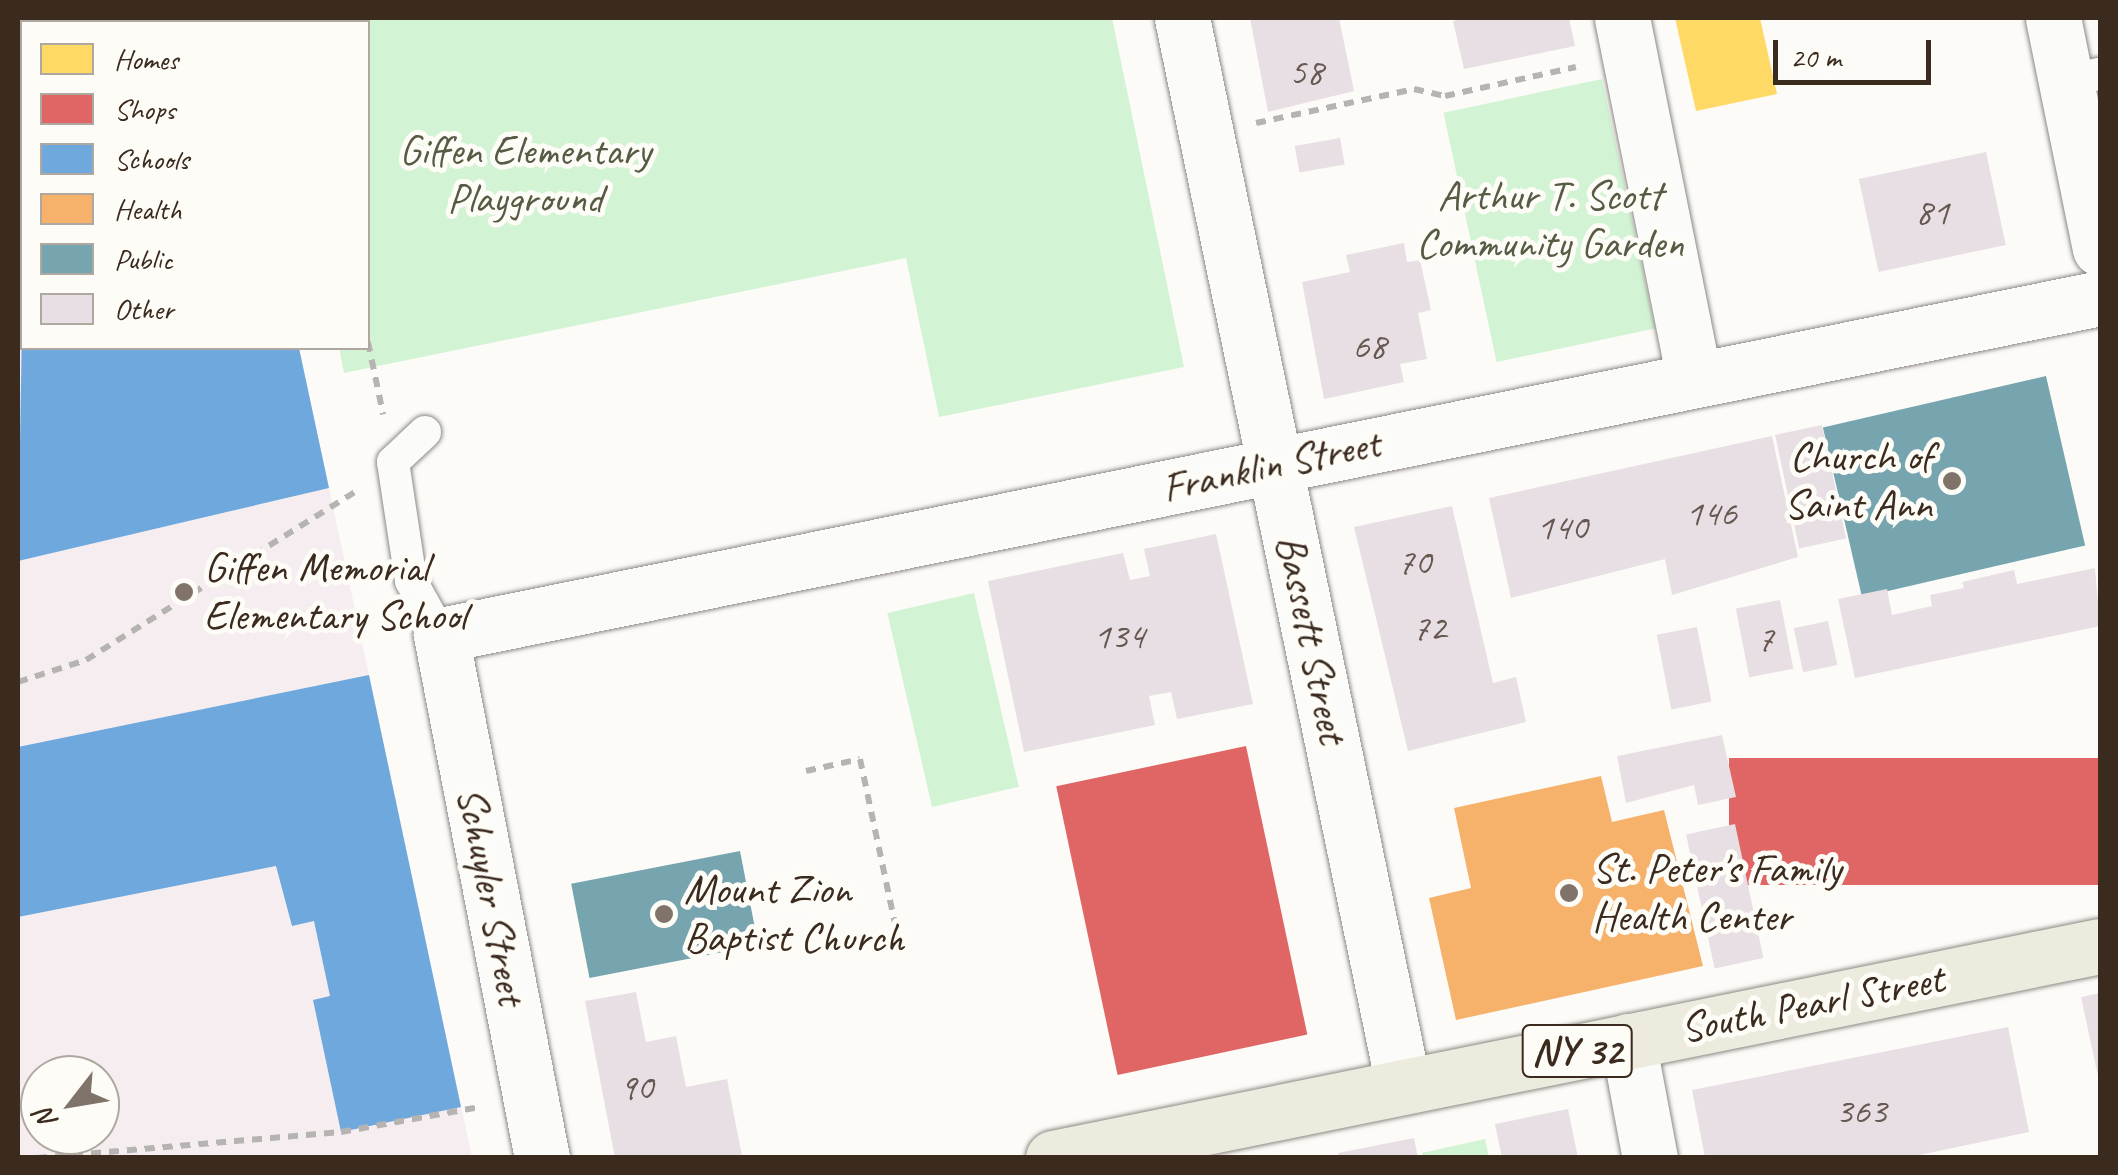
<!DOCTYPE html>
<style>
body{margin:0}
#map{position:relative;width:2118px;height:1175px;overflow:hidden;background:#fcfbf8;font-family:Caveat,sans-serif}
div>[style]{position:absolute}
.built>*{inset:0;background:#f5edf0}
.green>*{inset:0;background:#d2f4d4;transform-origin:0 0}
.homes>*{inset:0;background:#ffd966}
.shops>*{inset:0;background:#e06666;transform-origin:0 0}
.schools>*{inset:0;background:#6fa8dc}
.health>*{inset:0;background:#f6b26b}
.public>*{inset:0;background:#76a5af;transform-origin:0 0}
.building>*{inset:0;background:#e8dfe5;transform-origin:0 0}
.path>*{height:6px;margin-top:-3px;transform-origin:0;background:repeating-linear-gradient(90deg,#b6b4b1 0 10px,transparent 0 18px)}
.roads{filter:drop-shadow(0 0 2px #8d8985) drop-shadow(0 0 2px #8d8985)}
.lane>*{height:32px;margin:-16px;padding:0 16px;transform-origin:16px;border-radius:16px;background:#fbfbf9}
.street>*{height:55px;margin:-27.5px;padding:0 27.5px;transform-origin:27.5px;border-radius:27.5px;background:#fbfbf9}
.primary>*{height:55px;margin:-27.5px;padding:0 27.5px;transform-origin:27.5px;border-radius:27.5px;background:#edeade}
.dots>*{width:28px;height:28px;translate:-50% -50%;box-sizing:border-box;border:5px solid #fdfcf7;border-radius:50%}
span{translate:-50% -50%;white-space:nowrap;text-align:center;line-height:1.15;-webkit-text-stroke:10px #fdfcf7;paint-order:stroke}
.number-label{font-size:38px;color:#665750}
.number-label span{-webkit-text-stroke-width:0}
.shield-label span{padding:2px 8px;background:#fdfcf7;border:2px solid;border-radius:8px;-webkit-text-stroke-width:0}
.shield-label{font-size:40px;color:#3b2a1e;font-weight:700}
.park-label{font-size:42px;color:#585b44}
.poi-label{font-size:42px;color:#3b2a1e}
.right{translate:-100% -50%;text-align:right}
.left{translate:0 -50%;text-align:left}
.street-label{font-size:42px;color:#3b2a1e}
.frame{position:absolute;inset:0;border:20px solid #3b2a1e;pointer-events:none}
.legend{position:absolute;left:20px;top:20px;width:350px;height:330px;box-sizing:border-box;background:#fdfcf7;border:2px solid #afa8a0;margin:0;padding:12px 18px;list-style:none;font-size:30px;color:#3b2a1e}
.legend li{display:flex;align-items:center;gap:20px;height:50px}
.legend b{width:50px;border:2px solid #afa8a0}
.north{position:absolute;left:20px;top:1055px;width:100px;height:100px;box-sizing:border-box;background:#fdfcf7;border:2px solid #afa8a0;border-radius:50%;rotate:239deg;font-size:28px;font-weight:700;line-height:40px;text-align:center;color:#3b2a1e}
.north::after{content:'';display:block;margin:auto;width:35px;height:45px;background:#7f736a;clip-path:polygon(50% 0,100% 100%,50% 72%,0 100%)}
.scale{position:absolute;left:1773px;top:40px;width:158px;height:45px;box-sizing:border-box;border:5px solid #3b2a1e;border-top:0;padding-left:12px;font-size:30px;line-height:35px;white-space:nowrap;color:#3b2a1e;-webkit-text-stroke:8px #fdfcf7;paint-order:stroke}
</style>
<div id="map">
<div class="built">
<div style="clip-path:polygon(evenodd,18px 18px,228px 18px,229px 22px,22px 22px,22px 348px,299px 348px,472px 1157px,18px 1157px,18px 18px,40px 1075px,100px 1075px,100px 1135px,40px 1135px,40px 1075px)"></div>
</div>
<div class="green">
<div style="clip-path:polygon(271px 18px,1112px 18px,1184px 367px,939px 417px,906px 258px,344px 373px,339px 348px,368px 348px,368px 22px)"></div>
<div style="left:1602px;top:79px;width:255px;height:162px;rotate:78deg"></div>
<div style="left:974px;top:593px;width:199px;height:89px;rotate:77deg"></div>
<div style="clip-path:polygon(1485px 1139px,1489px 1157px,1423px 1157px,1422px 1153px)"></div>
</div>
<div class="homes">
<div style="clip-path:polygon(1675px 18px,1760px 18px,1777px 94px,1696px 111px)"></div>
</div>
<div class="shops">
<div style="left:1246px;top:746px;width:295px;height:194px;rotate:78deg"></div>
<div style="left:2100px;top:758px;width:127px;height:371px;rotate:90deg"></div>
</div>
<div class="schools">
<div style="clip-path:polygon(18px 18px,215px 18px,215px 19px,22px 22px,18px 60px)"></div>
<div style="clip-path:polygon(22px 324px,22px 348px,299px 348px,329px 488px,18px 561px)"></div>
<div style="clip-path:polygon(369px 675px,461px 1107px,341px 1132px,313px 1000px,330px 996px,314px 921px,292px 926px,276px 866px,18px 917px,18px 747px)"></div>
</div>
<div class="health">
<div style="clip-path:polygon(1601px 776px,1612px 822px,1664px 810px,1703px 966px,1456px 1020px,1429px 898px,1471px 888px,1454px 808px)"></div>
</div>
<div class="public">
<div style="left:2046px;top:376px;width:174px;height:229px;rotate:77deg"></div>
<div style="left:740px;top:851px;width:96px;height:172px;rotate:79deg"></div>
</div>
<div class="building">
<div style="clip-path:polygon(1250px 18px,1339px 18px,1354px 91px,1268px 112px)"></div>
<div style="clip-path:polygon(1465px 18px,1569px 18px,1575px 46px,1464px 69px,1453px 21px)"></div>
<div style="left:1340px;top:138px;width:27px;height:46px;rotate:80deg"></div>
<div style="left:1986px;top:152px;width:95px;height:130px;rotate:78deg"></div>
<div style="clip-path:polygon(1404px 243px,1407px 262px,1420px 260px,1431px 310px,1418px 313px,1427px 359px,1400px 364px,1404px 382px,1324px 399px,1302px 282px,1350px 272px,1346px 255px)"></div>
<div style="left:1822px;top:425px;width:116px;height:48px;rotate:78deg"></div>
<div style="clip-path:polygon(1772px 436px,1798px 557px,1672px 595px,1665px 559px,1511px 598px,1489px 498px)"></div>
<div style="clip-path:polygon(1452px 506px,1493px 683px,1516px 677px,1526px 722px,1408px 751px,1354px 527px)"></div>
<div style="clip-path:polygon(1216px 534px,1253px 704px,1177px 719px,1171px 692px,1149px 696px,1155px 725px,1024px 752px,988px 581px,1123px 553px,1130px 580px,1150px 576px,1144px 549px)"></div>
<div style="clip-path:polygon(2095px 568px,2100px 626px,1855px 678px,1838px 599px,1887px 589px,1892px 615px,1932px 606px,1930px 595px,1964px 588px,1962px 582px,2014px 570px,2017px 584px)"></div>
<div style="left:1780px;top:600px;width:70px;height:45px;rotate:79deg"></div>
<div style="left:1828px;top:621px;width:45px;height:35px;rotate:78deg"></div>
<div style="left:1697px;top:627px;width:76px;height:41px;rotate:79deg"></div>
<div style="clip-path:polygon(1722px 735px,1736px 797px,1698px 805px,1694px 785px,1626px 803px,1617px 756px)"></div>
<div style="left:1735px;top:824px;width:137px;height:50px;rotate:78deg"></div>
<div style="clip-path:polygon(636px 992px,646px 1042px,676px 1036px,686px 1087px,727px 1079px,742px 1156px,615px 1158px,585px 1001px)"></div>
<div style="clip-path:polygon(2100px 993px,2100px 1081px,2099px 1081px,2081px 997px)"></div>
<div style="clip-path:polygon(2008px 1027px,2029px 1132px,1905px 1158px,1705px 1158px,1692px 1090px)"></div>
<div style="clip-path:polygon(1568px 1109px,1578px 1158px,1502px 1158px,1495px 1124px)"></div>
<div style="clip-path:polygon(1414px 1138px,1418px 1158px,1339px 1158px,1338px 1153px)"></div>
</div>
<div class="path">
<div style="left:298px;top:18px;width:4px;rotate:76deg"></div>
<div style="left:1256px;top:123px;width:162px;rotate:-12.1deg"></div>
<div style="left:1414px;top:89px;width:32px;rotate:13deg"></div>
<div style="left:1445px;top:96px;width:134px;rotate:-12.5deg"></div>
<div style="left:368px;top:342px;width:74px;rotate:78.2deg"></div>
<div style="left:18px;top:682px;width:71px;rotate:-17.9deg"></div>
<div style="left:86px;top:660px;width:317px;rotate:-32deg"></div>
<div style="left:806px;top:771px;width:55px;rotate:-12.5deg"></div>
<div style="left:860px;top:759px;width:183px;rotate:78deg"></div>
<div style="left:37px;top:1158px;width:305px;rotate:-4.9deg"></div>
<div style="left:341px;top:1132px;width:141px;rotate:-10.2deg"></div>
</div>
<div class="roads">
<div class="lane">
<div style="left:2066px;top:81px;width:35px;rotate:-12deg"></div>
<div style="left:425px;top:432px;width:44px;rotate:136.8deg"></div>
<div style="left:393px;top:462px;width:120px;rotate:81.4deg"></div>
<div style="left:411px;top:581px;width:62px;rotate:60.9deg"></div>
</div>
<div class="street">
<div style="left:1182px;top:18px;width:1089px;rotate:78.29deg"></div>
<div style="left:1622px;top:18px;width:366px;rotate:78.7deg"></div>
<div style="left:2053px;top:18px;width:235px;rotate:78.5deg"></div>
<div style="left:1628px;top:1041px;width:119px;rotate:79.4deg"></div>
<div style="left:542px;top:1158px;width:533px;rotate:-100.93deg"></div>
<div style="left:441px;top:635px;width:1693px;rotate:-11.48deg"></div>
</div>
<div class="primary">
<div style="left:1053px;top:1158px;width:1068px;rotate:-11.45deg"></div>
</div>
</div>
<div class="dots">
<div style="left:1952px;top:481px;background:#7f736a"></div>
<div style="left:184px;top:592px;background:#7f736a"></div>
<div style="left:1569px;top:893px;background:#7f736a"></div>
<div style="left:664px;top:914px;background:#7f736a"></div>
</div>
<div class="number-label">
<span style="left:1306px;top:72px">58</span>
<span style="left:1932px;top:212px">81</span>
<span style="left:1369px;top:346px">68</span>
<span style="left:1711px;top:513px">146</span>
<span style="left:1562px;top:527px">140</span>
<span style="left:1414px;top:562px">70</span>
<span style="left:1429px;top:628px">72</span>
<span style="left:1119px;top:636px">134</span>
<span style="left:1765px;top:639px">7</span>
<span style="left:636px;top:1087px">90</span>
<span style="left:1861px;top:1111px">363</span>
</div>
<div class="shield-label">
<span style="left:1577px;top:1051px">NY 32</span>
</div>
<div class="park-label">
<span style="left:525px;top:175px">Giffen Elementary<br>Playground</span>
<span style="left:1550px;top:220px">Arthur T. Scott<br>Community Garden</span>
</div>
<div class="poi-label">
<span class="right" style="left:1932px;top:481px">Church of<br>Saint Ann</span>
<span class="left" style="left:204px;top:592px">Giffen Memorial<br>Elementary School</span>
<span class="left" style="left:1592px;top:893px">St. Peter's Family<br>Health Center</span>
<span class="left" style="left:684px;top:914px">Mount Zion<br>Baptist Church</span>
</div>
<div class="street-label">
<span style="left:1271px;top:466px;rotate:-12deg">Franklin Street</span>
<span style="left:1311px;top:639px;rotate:78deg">Bassett Street</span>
<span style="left:491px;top:896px;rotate:79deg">Schuyler Street</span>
<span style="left:1812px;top:1004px;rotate:-11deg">South Pearl Street</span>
</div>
<div class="frame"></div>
<ul class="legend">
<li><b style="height:28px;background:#ffd966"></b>Homes</li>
<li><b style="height:28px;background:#e06666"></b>Shops</li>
<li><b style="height:28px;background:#6fa8dc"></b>Schools</li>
<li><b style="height:28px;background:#f6b26b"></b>Health</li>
<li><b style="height:28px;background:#76a5af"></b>Public</li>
<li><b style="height:28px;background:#e8dfe5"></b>Other</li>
</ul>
<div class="north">N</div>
<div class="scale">20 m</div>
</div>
